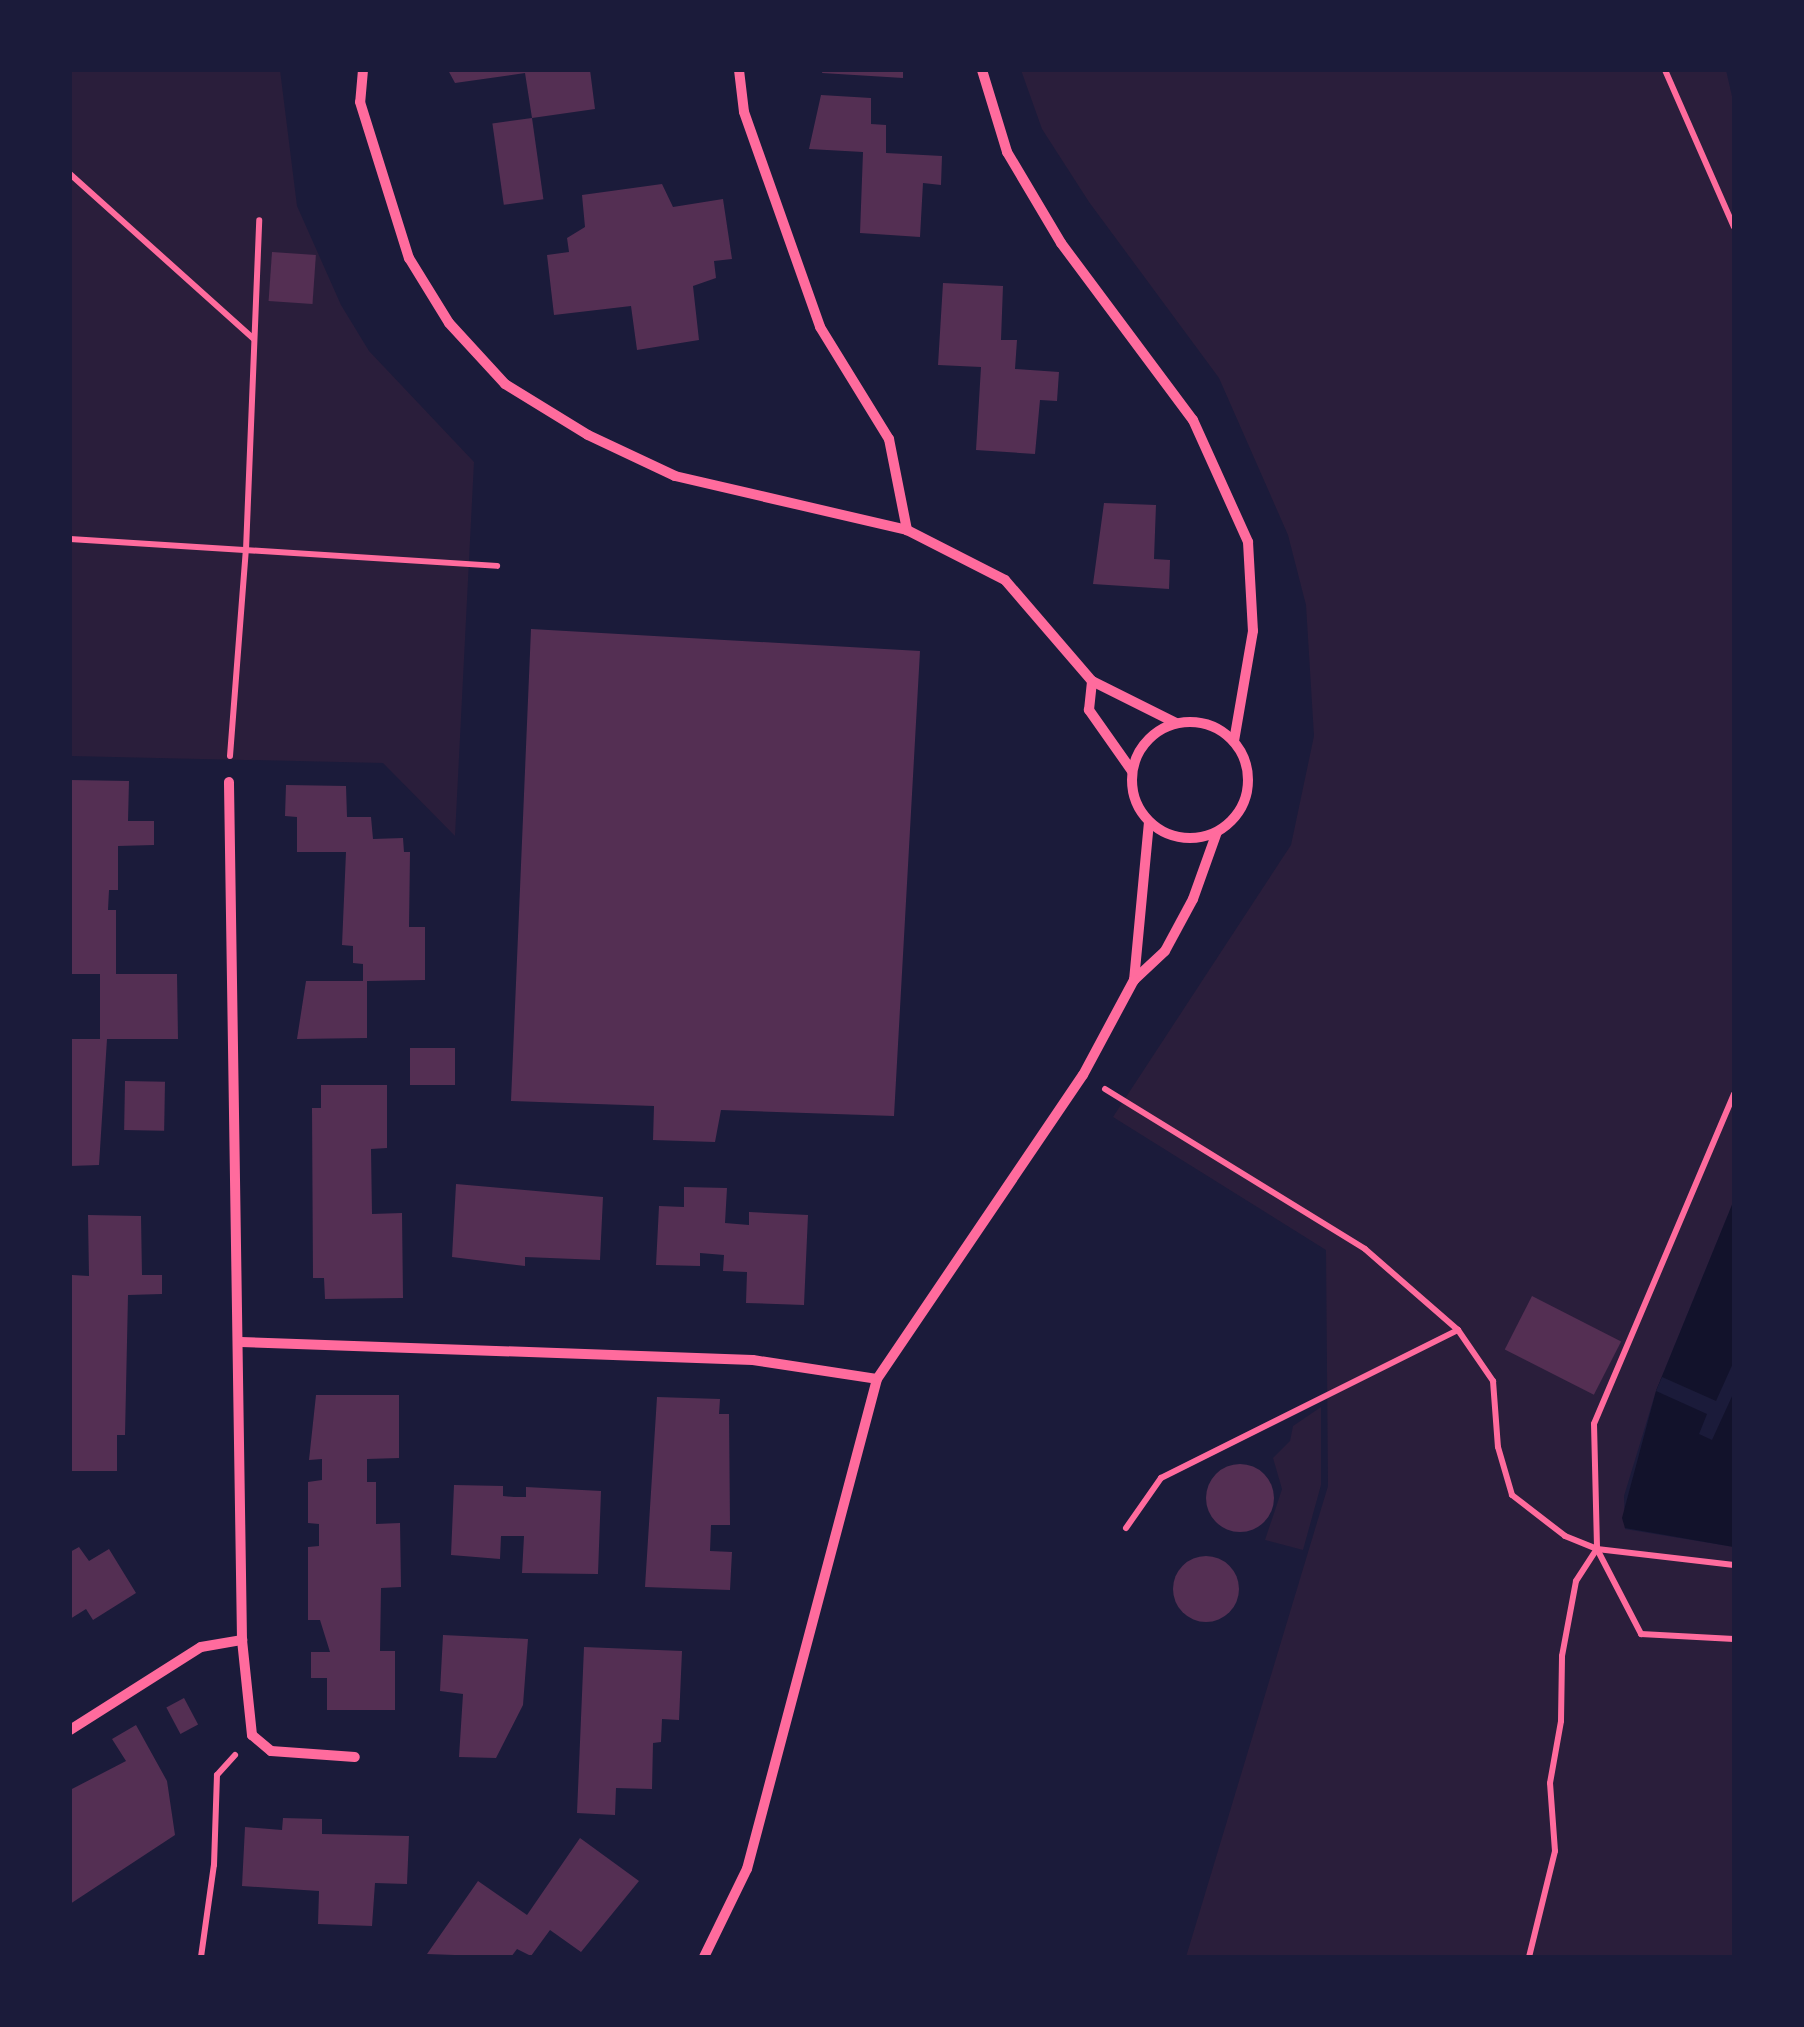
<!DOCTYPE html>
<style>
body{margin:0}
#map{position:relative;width:1804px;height:2027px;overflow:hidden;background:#1b1b3a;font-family:"PT Serif",serif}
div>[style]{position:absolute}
.green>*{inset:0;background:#2a1e3b}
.water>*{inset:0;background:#12122b}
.pier>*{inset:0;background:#1b1b3a}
.building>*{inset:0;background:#542f53;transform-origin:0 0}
.round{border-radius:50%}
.path>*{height:6px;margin:-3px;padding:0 3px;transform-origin:3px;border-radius:3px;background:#ff6b9d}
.minor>*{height:10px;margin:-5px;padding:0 5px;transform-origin:5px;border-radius:5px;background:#ff6b9d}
.minor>.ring{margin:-5px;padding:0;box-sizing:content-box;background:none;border:10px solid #ff6b9d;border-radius:50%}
span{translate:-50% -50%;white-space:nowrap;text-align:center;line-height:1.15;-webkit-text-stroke:9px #1b1b3a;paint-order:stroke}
.frame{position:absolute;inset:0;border:72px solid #1b1b3a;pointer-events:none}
</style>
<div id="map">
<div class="green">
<div style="clip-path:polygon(70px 70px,280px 70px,297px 206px,341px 305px,369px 351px,474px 462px,455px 836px,383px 763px,70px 756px)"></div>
<div style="clip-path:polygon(1021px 70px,1726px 70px,1734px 105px,1734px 1200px,1656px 1391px,1624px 1496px,1625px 1529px,1734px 1547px,1734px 1957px,1186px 1957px,1328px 1486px,1326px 1250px,1113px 1117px,1291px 845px,1314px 736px,1306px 605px,1288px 535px,1219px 378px,1089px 202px,1042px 129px)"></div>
<div style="clip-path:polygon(1321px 1407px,1321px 1485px,1303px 1550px,1265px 1540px,1282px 1489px,1273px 1458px,1290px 1441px,1293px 1426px)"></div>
</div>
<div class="water">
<div style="clip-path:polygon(1734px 1200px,1734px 1547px,1625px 1528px,1622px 1518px,1656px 1391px)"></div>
</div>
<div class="pier">
<div style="clip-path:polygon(1734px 1361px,1734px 1392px,1712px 1440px,1699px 1434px,1707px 1414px,1656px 1391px,1662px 1377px,1716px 1401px)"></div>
</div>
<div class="building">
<div style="clip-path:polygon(448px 70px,590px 70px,595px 109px,532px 118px,525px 73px,455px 83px)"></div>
<div style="clip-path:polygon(823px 70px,903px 70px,903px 78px,822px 73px)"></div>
<div style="clip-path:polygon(821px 95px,871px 98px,871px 124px,886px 125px,886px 153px,942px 156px,941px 185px,923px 183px,920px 237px,860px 233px,863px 152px,809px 149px)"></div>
<div style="left:532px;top:118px;width:82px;height:40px;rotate:82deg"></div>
<div style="clip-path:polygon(662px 184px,673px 207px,723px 199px,732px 259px,714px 261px,716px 278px,693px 286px,699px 340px,637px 350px,631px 306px,554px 315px,547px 255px,569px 252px,567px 238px,585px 227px,582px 195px)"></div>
<div style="left:272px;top:252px;width:44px;height:49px;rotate:4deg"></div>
<div style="clip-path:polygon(943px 283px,1003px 286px,1001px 340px,1017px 340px,1015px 369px,1059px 372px,1057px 401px,1040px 400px,1035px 454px,976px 450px,981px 367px,938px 365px)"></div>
<div style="clip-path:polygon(1104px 503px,1156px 505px,1154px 559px,1170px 560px,1169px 589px,1093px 584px)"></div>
<div style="clip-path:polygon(531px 629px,920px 651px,894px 1116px,721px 1110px,715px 1142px,653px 1140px,654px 1106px,511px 1101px)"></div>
<div style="clip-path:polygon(70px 780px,129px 781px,128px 821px,154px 821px,154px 845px,118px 846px,118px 890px,109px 890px,108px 910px,116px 910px,116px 974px,177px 974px,178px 1039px,107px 1039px,99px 1165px,70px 1166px,70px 1039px,100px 1039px,100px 974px,70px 974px)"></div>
<div style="clip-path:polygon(286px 785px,346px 786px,347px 817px,371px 817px,373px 839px,403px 838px,404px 852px,410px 852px,409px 927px,425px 927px,425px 980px,367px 981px,367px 1038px,297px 1039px,306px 981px,363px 981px,363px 964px,353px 963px,353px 946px,342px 945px,346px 852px,297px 852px,297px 817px,285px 816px)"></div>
<div style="left:410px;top:1048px;width:45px;height:37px"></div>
<div style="left:125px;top:1081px;width:40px;height:49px;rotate:1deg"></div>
<div style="clip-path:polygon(321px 1085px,387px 1085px,387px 1148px,371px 1149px,372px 1214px,402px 1213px,403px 1298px,325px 1299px,324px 1278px,313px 1278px,312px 1108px,321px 1108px)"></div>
<div style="clip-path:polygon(456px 1184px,603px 1197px,600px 1260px,525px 1257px,525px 1266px,452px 1257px)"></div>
<div style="clip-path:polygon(684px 1187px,727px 1188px,725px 1223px,749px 1225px,749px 1212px,808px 1215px,804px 1305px,746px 1303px,747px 1272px,723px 1271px,724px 1255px,700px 1253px,700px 1266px,656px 1265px,659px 1206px,684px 1207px)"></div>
<div style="clip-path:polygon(88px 1215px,141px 1216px,142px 1275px,162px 1275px,162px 1294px,128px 1295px,125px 1435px,117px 1435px,117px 1471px,70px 1471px,72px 1275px,89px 1276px)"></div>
<div style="left:1532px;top:1296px;width:100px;height:60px;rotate:27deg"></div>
<div style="clip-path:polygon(316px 1395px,399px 1395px,399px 1458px,367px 1459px,367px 1482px,376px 1482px,376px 1524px,400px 1523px,401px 1587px,381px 1588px,380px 1651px,395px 1651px,395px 1710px,327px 1710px,327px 1678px,311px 1678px,311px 1652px,330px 1652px,320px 1620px,308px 1620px,308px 1547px,319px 1546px,319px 1524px,308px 1523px,308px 1482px,322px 1480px,322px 1459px,309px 1460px)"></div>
<div style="clip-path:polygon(657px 1397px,720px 1399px,719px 1414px,729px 1414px,730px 1525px,711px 1525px,710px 1551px,732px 1552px,730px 1590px,645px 1587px)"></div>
<div class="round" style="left:1206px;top:1464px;width:68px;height:68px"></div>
<div style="clip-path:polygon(454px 1485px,503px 1486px,503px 1496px,514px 1497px,526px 1497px,526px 1487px,601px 1491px,598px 1574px,522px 1573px,524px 1536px,501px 1536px,500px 1559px,451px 1555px)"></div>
<div style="clip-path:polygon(79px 1547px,89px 1561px,109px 1549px,136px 1593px,93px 1620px,86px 1609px,70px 1619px,70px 1552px)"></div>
<div class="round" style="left:1173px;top:1556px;width:66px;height:66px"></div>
<div style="clip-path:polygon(443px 1635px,528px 1639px,523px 1705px,496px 1758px,459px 1757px,463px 1694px,440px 1691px)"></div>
<div style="clip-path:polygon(584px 1647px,682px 1651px,679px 1720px,662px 1719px,661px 1742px,653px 1743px,652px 1789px,616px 1788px,615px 1815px,577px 1813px)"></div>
<div style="left:184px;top:1698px;width:30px;height:20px;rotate:62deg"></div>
<div style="clip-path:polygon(136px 1725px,167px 1781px,175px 1835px,70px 1904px,70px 1790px,126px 1761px,112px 1739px)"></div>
<div style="clip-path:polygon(283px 1818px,322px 1819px,322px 1834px,409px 1836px,407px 1884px,375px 1883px,372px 1926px,318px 1924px,319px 1891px,242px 1886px,245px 1827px,282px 1830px)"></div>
<div style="clip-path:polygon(580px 1838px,639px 1881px,581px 1952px,550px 1930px,531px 1956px,517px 1949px,511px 1957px,427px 1954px,478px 1881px,527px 1915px)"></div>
</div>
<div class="path">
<div style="left:1665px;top:70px;width:171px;rotate:66.3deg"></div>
<div style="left:70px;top:174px;width:247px;rotate:41.9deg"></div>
<div style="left:70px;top:539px;width:428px;rotate:3.6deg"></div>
<div style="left:230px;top:756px;width:207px;rotate:-85.6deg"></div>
<div style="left:246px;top:550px;width:330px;rotate:-87.7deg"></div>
<div style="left:1105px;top:1089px;width:305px;rotate:31.6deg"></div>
<div style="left:1365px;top:1249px;width:123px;rotate:41.1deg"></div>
<div style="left:1458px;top:1330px;width:62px;rotate:55.5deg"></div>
<div style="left:1493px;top:1381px;width:66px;rotate:85.7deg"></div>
<div style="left:1498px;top:1447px;width:50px;rotate:73.7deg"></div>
<div style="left:1512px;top:1495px;width:67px;rotate:37.7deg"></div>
<div style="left:1565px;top:1536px;width:35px;rotate:22deg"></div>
<div style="left:1597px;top:1549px;width:138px;rotate:6.7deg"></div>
<div style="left:1734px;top:1094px;width:358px;rotate:113deg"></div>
<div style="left:1594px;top:1424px;width:125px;rotate:88.6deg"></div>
<div style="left:1597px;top:1549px;width:96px;rotate:62.6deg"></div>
<div style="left:1641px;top:1634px;width:93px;rotate:3.1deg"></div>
<div style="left:1126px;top:1528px;width:61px;rotate:-55deg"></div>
<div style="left:1161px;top:1478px;width:332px;rotate:-26.5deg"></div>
<div style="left:201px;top:1957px;width:93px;rotate:-82deg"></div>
<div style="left:214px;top:1865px;width:90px;rotate:-88.1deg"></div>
<div style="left:217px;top:1775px;width:27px;rotate:-48deg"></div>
<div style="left:1529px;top:1957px;width:109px;rotate:-76.2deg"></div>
<div style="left:1555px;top:1851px;width:68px;rotate:-94.2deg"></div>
<div style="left:1550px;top:1783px;width:63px;rotate:-79.9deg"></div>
<div style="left:1561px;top:1721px;width:65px;rotate:-89.1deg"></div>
<div style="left:1562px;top:1656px;width:76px;rotate:-79.4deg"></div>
<div style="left:1576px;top:1581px;width:38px;rotate:-57deg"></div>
</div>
<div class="minor">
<div style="left:363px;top:70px;width:32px;rotate:95deg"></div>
<div style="left:360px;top:102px;width:164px;rotate:72.6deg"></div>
<div style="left:409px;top:258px;width:76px;rotate:58.4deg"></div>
<div style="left:449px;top:323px;width:83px;rotate:47.4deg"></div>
<div style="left:505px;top:384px;width:97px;rotate:31.6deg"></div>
<div style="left:588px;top:435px;width:96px;rotate:25.2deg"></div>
<div style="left:675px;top:476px;width:238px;rotate:13.1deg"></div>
<div style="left:907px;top:530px;width:110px;rotate:27deg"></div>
<div style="left:1005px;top:580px;width:133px;rotate:49.3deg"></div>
<div style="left:739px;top:70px;width:42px;rotate:83.2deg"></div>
<div style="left:744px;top:112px;width:228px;rotate:70.5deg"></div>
<div style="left:820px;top:327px;width:132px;rotate:58.4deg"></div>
<div style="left:889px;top:439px;width:93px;rotate:78.8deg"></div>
<div style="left:982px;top:70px;width:86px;rotate:73deg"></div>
<div style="left:1007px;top:152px;width:106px;rotate:59.3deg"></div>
<div style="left:1061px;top:243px;width:221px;rotate:53.3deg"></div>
<div style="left:1193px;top:420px;width:134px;rotate:65.7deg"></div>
<div style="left:1248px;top:542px;width:89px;rotate:86.8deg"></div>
<div style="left:1253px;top:631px;width:112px;rotate:99.8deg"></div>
<div class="ring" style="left:1132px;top:722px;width:106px;height:106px"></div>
<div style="left:1132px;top:771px;width:75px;rotate:-125.2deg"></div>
<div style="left:1089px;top:710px;width:29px;rotate:-84deg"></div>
<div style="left:1092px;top:681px;width:94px;rotate:26.6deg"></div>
<div style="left:1149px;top:822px;width:159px;rotate:95.4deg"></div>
<div style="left:1134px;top:980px;width:42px;rotate:-43.1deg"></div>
<div style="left:1165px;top:951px;width:59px;rotate:-61.7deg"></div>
<div style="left:1193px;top:899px;width:71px;rotate:-70.3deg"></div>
<div style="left:241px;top:1342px;width:512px;rotate:2.01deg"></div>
<div style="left:753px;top:1360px;width:125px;rotate:8.7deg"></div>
<div style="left:242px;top:1640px;width:96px;rotate:84deg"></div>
<div style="left:252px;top:1735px;width:25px;rotate:40deg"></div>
<div style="left:271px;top:1751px;width:84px;rotate:4.1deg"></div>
<div style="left:70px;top:1730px;width:155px;rotate:-32.4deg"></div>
<div style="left:201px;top:1647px;width:42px;rotate:-9.7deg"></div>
<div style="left:242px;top:1640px;width:858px;rotate:-90.87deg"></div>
<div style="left:704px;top:1957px;width:98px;rotate:-64deg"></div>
<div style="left:747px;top:1869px;width:507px;rotate:-75.14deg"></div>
<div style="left:877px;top:1379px;width:367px;rotate:-55.9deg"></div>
<div style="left:1083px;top:1075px;width:108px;rotate:-61.8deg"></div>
</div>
<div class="frame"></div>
</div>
